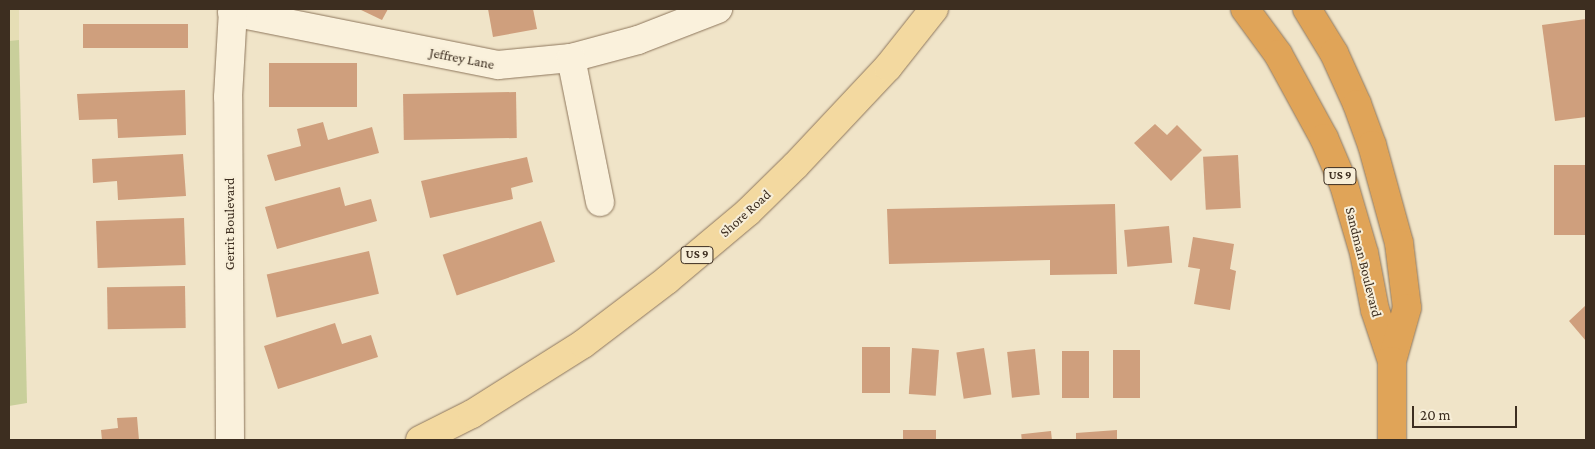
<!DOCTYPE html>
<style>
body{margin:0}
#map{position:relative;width:1595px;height:449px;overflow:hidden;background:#f0e4c8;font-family:"Crimson Pro",serif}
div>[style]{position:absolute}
.farmland>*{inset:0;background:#e6deb5;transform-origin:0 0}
.green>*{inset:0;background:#c9cf9b}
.building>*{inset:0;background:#cf9f7d;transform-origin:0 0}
.roads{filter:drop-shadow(0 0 1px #8d765c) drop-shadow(0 0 1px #8d765c)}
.street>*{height:28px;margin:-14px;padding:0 14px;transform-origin:14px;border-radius:14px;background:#faf1dc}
.primary>*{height:28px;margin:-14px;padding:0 14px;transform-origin:14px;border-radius:14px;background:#f3d9a0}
.highway>*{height:28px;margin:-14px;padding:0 14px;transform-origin:14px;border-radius:14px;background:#e0a458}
span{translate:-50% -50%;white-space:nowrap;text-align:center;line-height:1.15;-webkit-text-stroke:4px #f7eed8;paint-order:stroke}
.shield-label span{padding:1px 4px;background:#f7eed8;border:1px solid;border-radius:4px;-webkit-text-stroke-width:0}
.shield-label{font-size:12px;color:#3d2e20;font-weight:700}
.street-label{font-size:14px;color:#3d2e20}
.frame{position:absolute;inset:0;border:10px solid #3d2e20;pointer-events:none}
.scale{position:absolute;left:1412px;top:406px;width:105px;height:22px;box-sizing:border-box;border:2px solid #3d2e20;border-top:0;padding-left:6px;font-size:15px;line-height:18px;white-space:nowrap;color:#3d2e20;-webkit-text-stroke:4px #f7eed8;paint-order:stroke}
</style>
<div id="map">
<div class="farmland">
<div style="left:9px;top:9px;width:10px;height:32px"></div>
</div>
<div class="green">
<div style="clip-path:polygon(19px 40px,27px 403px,9px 406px,9px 41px)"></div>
</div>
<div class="building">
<div style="clip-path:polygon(359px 9px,388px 9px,382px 20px)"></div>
<div style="clip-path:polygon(488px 9px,533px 9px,537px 29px,493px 37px)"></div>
<div style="clip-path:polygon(1586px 19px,1586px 117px,1555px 121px,1542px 25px)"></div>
<div style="left:83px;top:24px;width:105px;height:24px"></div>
<div style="left:357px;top:63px;width:44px;height:88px;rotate:90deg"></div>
<div style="clip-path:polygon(185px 90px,186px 135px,118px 138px,117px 119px,79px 120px,77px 94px)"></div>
<div style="left:516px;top:92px;width:46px;height:113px;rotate:89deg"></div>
<div style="clip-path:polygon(323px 122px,328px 140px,372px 127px,379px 153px,275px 181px,267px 155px,301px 146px,297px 129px)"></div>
<div style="clip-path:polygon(1155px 124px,1167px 135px,1177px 125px,1202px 150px,1171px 181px,1134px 143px)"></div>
<div style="clip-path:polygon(183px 154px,186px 196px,118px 200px,117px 181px,93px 183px,92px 159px)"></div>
<div style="left:1238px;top:155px;width:53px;height:35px;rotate:87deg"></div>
<div style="clip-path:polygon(527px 157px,533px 182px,511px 188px,513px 199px,430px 218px,421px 181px)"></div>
<div style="left:1586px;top:165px;width:70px;height:32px;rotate:90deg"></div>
<div style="clip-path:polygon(340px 187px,345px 206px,371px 199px,377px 221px,277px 249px,265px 207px)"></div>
<div style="clip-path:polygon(1115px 204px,1117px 274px,1050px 275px,1050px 260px,889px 264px,887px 209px)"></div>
<div style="left:184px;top:218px;width:47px;height:88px;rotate:88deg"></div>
<div style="left:541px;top:221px;width:43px;height:104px;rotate:71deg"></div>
<div style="left:1169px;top:226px;width:37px;height:45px;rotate:85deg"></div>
<div style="clip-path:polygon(1193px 237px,1234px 244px,1230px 269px,1236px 271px,1230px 310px,1194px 304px,1200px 269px,1188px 267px)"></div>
<div style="left:369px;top:251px;width:44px;height:105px;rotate:77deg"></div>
<div style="left:185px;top:286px;width:42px;height:78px;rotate:89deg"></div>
<div style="clip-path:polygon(1586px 305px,1586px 341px,1569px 321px)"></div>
<div style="clip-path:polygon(335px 323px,342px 344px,371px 335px,378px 357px,278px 389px,264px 346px)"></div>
<div style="left:862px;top:347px;width:28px;height:46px"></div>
<div style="left:912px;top:348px;width:27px;height:46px;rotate:4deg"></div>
<div style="left:984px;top:348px;width:47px;height:28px;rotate:81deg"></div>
<div style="left:1035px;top:349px;width:46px;height:28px;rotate:84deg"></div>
<div style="left:1113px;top:350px;width:27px;height:48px"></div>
<div style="left:1062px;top:351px;width:27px;height:47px"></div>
<div style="clip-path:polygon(137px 417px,139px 440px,102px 440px,101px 430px,118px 428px,117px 418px)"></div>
<div style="left:936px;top:430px;width:10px;height:33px;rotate:90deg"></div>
<div style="clip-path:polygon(1117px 430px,1117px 440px,1076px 440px,1076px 433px)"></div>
<div style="left:1051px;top:431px;width:9px;height:30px;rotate:84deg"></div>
</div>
<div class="roads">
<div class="street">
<div style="left:232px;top:12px;width:271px;rotate:11.3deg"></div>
<div style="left:498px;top:65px;width:73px;rotate:-5.5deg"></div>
<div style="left:571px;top:58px;width:69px;rotate:-15deg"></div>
<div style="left:638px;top:40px;width:86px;rotate:-21.2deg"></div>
<div style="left:571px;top:58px;width:147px;rotate:78.6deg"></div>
<div style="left:230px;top:440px;width:343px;rotate:-90.3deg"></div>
<div style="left:228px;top:97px;width:88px;rotate:-86.7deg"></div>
</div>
<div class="primary">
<div style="left:420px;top:440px;width:58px;rotate:-26.6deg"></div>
<div style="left:472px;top:414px;width:131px;rotate:-32.2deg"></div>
<div style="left:583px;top:344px;width:106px;rotate:-37.3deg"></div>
<div style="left:667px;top:280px;width:106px;rotate:-40deg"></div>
<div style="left:748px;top:212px;width:66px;rotate:-44.4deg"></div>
<div style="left:795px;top:166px;width:136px;rotate:-46.8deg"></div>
<div style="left:888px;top:67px;width:74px;rotate:-51.6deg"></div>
</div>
<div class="highway">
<div style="left:1245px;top:9px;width:56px;rotate:53.7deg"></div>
<div style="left:1278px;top:54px;width:96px;rotate:61.3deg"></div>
<div style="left:1324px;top:138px;width:51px;rotate:66.9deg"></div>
<div style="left:1344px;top:185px;width:71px;rotate:73.6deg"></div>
<div style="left:1364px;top:253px;width:58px;rotate:79.1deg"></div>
<div style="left:1375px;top:310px;width:54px;rotate:71.6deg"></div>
<div style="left:1307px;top:9px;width:52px;rotate:58.5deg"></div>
<div style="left:1334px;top:53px;width:56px;rotate:65.7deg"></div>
<div style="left:1357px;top:104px;width:44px;rotate:69.9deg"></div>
<div style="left:1372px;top:145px;width:102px;rotate:74.6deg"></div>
<div style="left:1399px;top:243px;width:65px;rotate:83deg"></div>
<div style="left:1407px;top:308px;width:55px;rotate:105.8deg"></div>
<div style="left:1392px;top:361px;width:79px;rotate:90deg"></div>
</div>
</div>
<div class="shield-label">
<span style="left:1340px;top:176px">US 9</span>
<span style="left:697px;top:255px">US 9</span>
</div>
<div class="street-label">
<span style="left:462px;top:58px;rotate:11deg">Jeffrey Lane</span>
<span style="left:745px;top:213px;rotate:-42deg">Shore Road</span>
<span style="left:229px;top:224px;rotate:-90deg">Gerrit Boulevard</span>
<span style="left:1364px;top:262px;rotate:76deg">Sandman Boulevard</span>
</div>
<div class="frame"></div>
<div class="scale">20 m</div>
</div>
